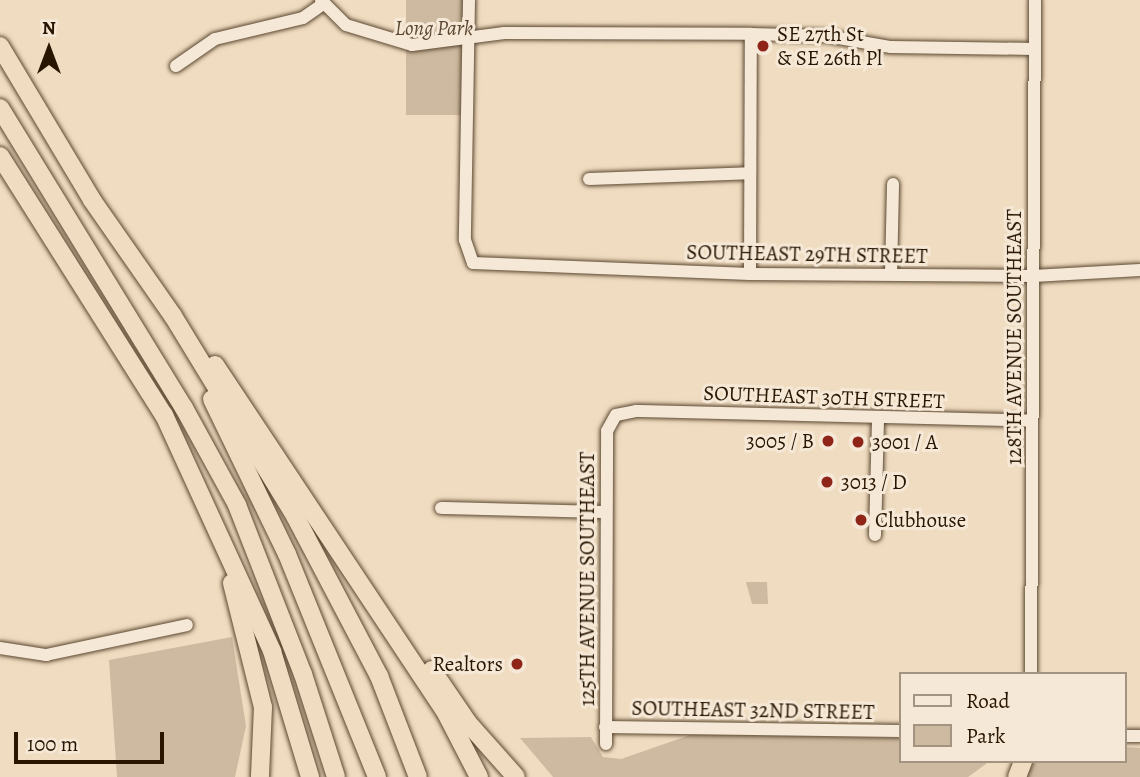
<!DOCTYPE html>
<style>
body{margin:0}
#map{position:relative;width:1140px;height:777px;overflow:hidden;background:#f0dcc0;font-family:Alegreya,serif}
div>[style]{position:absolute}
.green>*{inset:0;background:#cebaa0;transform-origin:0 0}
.roads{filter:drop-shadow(0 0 2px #5b4831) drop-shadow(0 0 2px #5b4831)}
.minor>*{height:12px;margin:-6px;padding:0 6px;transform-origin:6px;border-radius:6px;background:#f5e8d6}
.highway>*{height:18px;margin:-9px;padding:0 9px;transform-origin:9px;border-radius:9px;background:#f0dcc0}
.dots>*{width:19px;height:19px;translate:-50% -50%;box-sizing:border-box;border:4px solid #f5e8d6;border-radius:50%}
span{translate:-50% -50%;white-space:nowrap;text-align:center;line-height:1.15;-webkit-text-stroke:6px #f5e8d6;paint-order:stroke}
.park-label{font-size:21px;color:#5b4731;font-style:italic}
.poi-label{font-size:21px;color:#291601}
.left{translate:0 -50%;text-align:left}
.right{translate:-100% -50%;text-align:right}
.street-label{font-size:21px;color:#291601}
.legend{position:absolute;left:899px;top:672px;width:228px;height:91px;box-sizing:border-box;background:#f5e8d6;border:2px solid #a39481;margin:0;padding:9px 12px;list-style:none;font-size:21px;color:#291601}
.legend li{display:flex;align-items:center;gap:14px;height:35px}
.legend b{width:35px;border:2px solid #a39481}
.north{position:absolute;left:14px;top:14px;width:70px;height:70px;-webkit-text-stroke:5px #f5e8d6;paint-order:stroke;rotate:0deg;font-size:19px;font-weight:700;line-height:28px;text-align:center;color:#291601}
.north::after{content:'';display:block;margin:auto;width:24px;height:32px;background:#291601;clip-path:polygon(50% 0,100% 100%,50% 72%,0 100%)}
.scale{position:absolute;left:14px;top:732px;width:150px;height:32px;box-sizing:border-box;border:4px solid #291601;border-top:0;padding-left:9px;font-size:21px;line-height:24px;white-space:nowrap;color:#291601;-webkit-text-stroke:5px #f5e8d6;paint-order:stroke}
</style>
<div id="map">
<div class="green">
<div style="left:406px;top:0;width:57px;height:115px"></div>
<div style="clip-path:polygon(746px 582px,767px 582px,768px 604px,752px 604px)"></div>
<div style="clip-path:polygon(232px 637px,246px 726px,235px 777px,117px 777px,109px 660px)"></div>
<div style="clip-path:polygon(693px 734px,900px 738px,900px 761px,990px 761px,968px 777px,553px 777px,520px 738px,591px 737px,603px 757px,621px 759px)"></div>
<div style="clip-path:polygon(1124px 747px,1140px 748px,1140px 777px,1025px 777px,1031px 761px,1124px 761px)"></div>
</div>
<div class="roads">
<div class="minor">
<div style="left:321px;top:0;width:35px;rotate:45deg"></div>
<div style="left:346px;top:25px;width:69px;rotate:16.9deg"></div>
<div style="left:412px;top:45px;width:93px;rotate:-7.4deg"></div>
<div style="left:504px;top:33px;width:247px;rotate:0.2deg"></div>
<div style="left:751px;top:34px;width:76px;rotate:1.5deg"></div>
<div style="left:827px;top:36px;width:65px;rotate:9.8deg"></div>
<div style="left:891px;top:47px;width:144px;rotate:0.8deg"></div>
<div style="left:469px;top:0;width:240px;rotate:91deg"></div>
<div style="left:465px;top:240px;width:24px;rotate:71deg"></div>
<div style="left:473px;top:263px;width:277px;rotate:2.3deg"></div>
<div style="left:750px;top:274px;width:283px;rotate:0.4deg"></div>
<div style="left:1033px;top:276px;width:107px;rotate:-3.2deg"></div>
<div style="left:176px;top:66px;width:47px;rotate:-34.7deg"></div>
<div style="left:215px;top:39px;width:90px;rotate:-13.4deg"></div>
<div style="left:303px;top:18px;width:24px;rotate:-35deg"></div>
<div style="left:589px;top:179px;width:161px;rotate:-2.1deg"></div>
<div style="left:750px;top:274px;width:240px;rotate:-89.8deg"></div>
<div style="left:891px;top:274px;width:90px;rotate:-88.7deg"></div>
<div style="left:441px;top:508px;width:165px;rotate:1.4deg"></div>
<div style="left:875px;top:535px;width:116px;rotate:-88.5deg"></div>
<div style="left:0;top:648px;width:47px;rotate:8.7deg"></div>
<div style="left:46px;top:655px;width:144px;rotate:-12deg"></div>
<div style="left:1031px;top:674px;width:674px;rotate:-89.66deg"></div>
<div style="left:605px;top:727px;width:295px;rotate:0.8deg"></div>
<div style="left:1124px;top:736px;width:16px"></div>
<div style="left:606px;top:744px;width:313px;rotate:-89.8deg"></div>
<div style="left:607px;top:431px;width:18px;rotate:-61deg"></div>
<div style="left:616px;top:415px;width:20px;rotate:-11deg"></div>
<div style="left:636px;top:411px;width:396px;rotate:1.4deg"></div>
</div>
<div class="highway">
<div style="left:0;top:46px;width:179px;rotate:59.1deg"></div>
<div style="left:92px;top:200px;width:141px;rotate:55.1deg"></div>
<div style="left:173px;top:316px;width:234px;rotate:58.6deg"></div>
<div style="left:295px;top:516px;width:181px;rotate:62.3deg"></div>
<div style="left:379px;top:676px;width:108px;rotate:68.9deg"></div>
<div style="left:0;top:108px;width:352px;rotate:58.5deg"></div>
<div style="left:184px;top:408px;width:111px;rotate:61.3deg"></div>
<div style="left:237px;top:505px;width:181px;rotate:68.7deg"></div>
<div style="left:303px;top:674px;width:108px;rotate:72.2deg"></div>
<div style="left:0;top:156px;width:307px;rotate:57.7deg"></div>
<div style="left:164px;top:415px;width:260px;rotate:65.4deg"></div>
<div style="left:272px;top:651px;width:132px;rotate:73.2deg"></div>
<div style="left:215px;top:365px;width:415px;rotate:56.4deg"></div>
<div style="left:445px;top:711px;width:74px;rotate:62.7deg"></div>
<div style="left:212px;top:399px;width:172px;rotate:64.2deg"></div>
<div style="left:287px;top:554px;width:240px;rotate:68deg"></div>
<div style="left:232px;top:583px;width:128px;rotate:76deg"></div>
<div style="left:263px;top:707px;width:70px;rotate:92.5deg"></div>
<div style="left:432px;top:670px;width:64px;rotate:55.8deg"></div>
<div style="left:468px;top:723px;width:72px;rotate:48.4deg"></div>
<div style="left:1017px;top:777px;width:17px;rotate:-69deg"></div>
</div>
</div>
<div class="dots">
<div style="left:763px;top:46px;background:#8f2418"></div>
<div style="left:828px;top:441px;background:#8f2418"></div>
<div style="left:858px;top:442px;background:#8f2418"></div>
<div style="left:827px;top:482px;background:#8f2418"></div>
<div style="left:861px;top:520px;background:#8f2418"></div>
<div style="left:517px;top:664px;background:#8f2418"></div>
</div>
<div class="park-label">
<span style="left:434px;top:28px">Long Park</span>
</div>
<div class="poi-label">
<span class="left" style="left:777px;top:46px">SE 27th St<br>&amp; SE 26th Pl</span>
<span class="right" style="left:814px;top:441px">3005 / B</span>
<span class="left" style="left:872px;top:442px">3001 / A</span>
<span class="left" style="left:841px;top:482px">3013 / D</span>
<span class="left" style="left:875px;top:520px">Clubhouse</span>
<span class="right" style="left:503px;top:664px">Realtors</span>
</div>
<div class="street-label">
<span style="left:807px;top:254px;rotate:1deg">SOUTHEAST 29TH STREET</span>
<span style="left:1014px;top:337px;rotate:-90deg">128TH AVENUE SOUTHEAST</span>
<span style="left:824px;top:397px;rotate:2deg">SOUTHEAST 30TH STREET</span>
<span style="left:587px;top:579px;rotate:-90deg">125TH AVENUE SOUTHEAST</span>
<span style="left:753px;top:710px;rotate:1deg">SOUTHEAST 32ND STREET</span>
</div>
<ul class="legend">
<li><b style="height:9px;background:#f5e8d6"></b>Road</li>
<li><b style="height:19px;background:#cebaa0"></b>Park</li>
</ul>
<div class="north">N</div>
<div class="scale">100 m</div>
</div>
